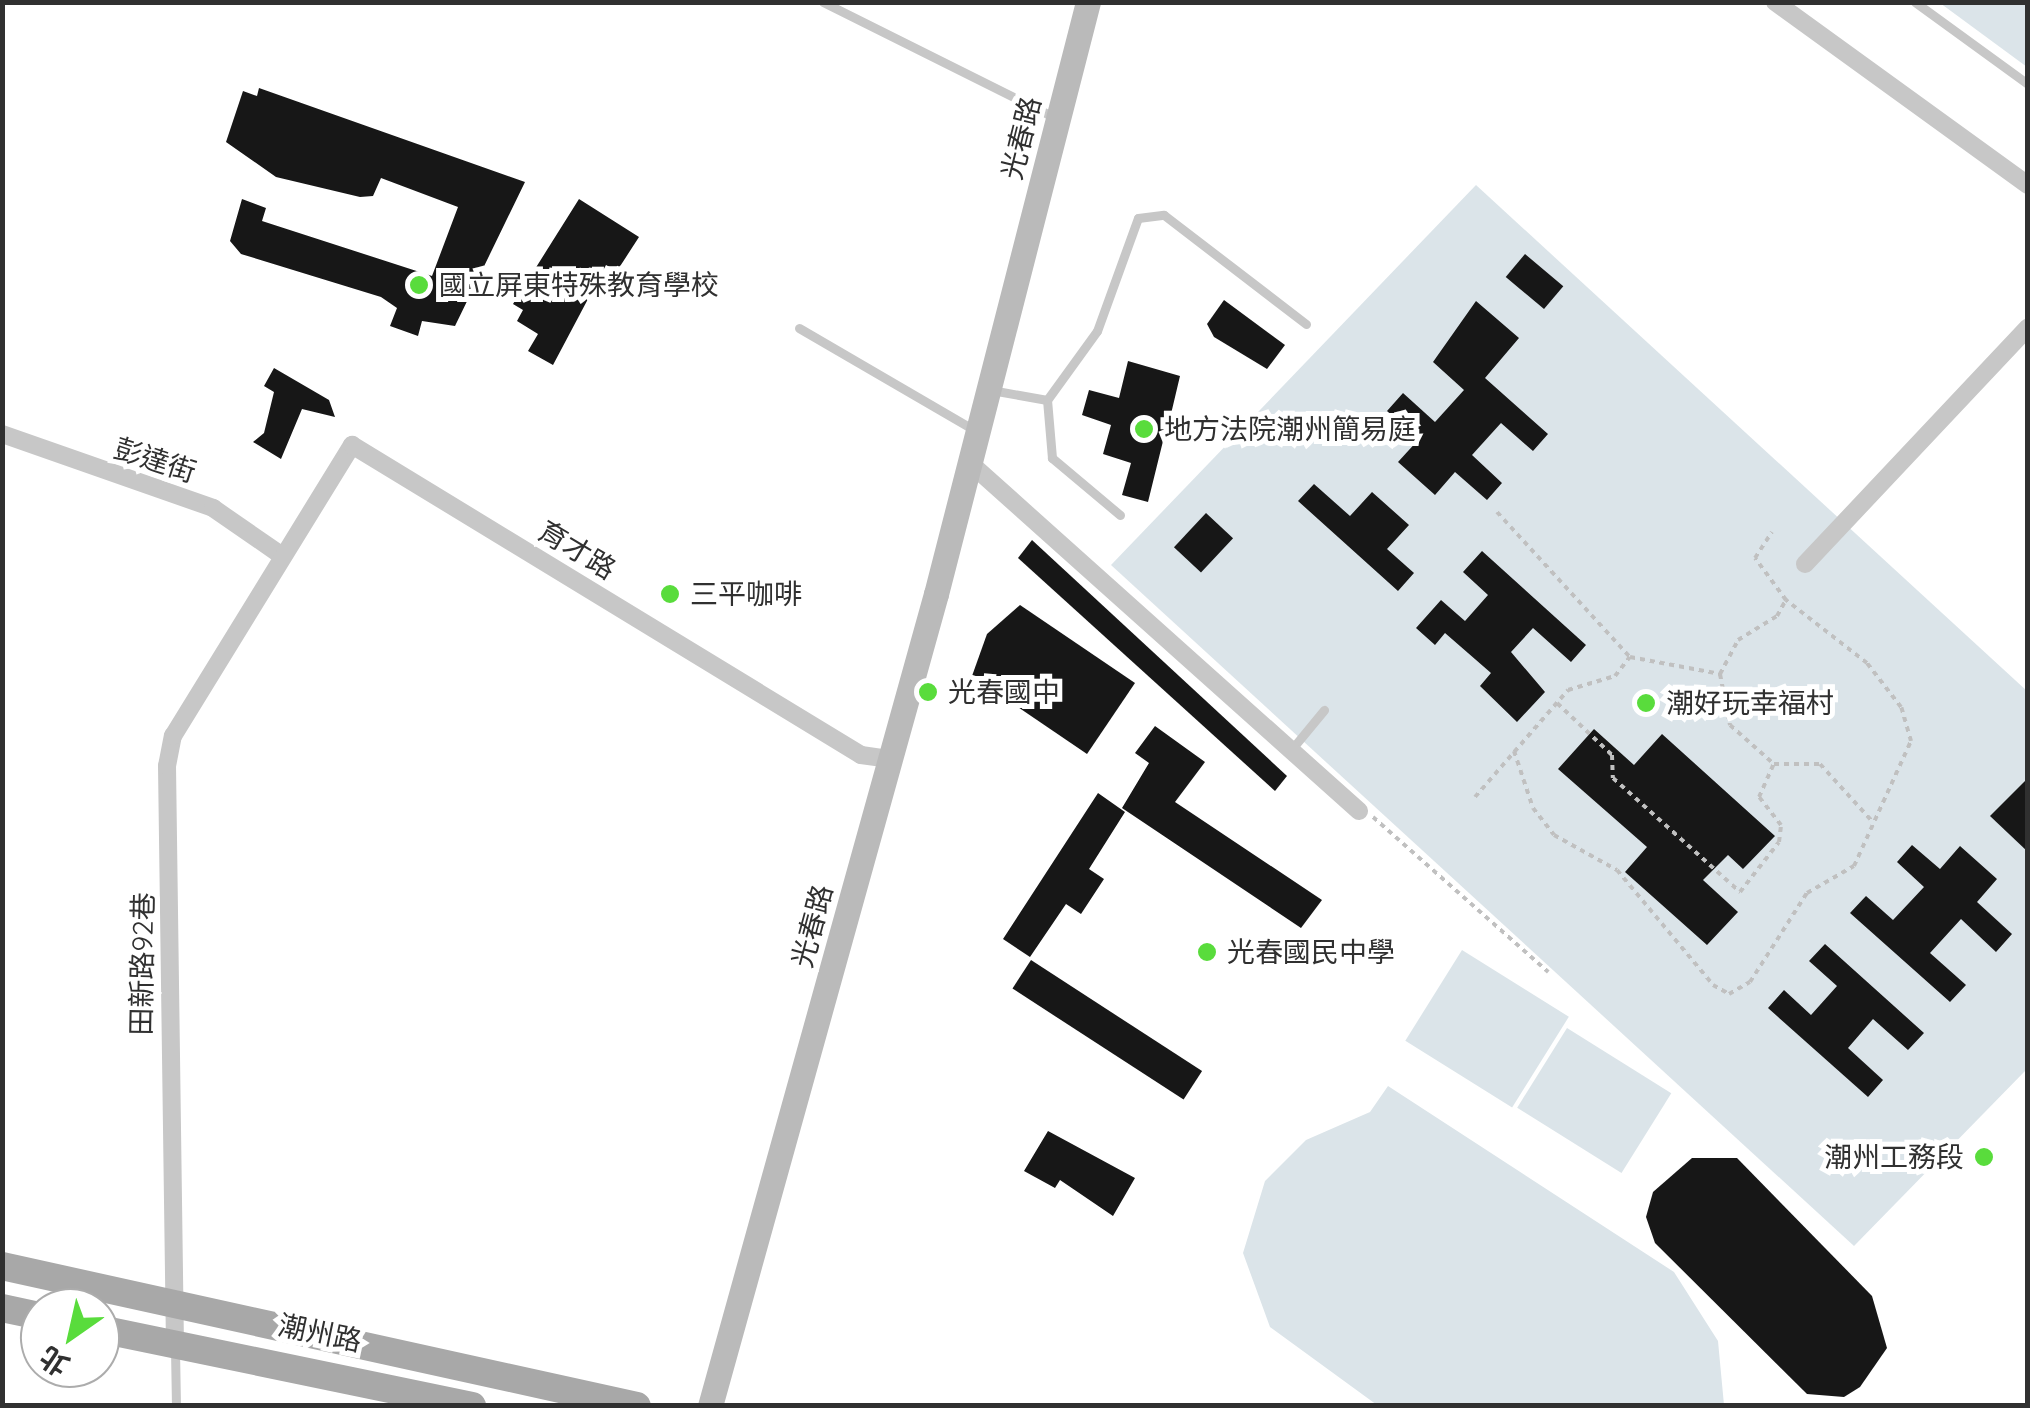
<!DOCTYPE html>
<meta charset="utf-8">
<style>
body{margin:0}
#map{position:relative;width:2030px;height:1408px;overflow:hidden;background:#fff;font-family:Quicksand,"Noto Sans TC",sans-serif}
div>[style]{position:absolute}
.green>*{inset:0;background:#dbe4e9;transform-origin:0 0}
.building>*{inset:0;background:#171717;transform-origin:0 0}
.path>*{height:4px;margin-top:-2px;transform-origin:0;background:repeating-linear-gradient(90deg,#c0c0c0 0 5px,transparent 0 10px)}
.lane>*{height:9px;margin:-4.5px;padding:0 4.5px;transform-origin:4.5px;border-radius:4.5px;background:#c7c7c7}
.street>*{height:18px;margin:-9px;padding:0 9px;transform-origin:9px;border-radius:9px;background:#c7c7c7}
.secondary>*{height:25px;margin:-12.5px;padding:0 12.5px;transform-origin:12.5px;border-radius:12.5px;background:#bababa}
.primary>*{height:28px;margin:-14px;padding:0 14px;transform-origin:14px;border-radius:14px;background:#a8a8a8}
.dots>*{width:28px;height:28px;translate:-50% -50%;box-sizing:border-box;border:5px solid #fff;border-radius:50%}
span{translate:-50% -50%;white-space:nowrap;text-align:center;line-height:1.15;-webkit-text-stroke:10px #fff;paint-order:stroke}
.street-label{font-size:28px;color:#303030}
.poi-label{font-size:28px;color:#303030}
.left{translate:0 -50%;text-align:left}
.right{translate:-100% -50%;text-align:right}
.frame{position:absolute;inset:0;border:5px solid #303030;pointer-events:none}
.north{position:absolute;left:20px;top:1288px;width:100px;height:100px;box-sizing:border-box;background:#fff;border:2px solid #acacac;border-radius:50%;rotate:214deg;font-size:28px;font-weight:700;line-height:40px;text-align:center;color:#303030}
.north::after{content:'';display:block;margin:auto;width:35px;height:45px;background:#59dc3c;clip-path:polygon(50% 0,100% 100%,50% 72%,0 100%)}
</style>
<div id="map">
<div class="green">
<div style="clip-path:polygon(1940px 3px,2027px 3px,2027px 67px)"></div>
<div style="clip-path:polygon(1476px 185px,2027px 691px,2027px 1069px,1854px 1246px,1111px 565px)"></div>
<div style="left:1462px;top:950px;width:126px;height:107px;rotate:32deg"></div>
<div style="left:1567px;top:1028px;width:123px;height:94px;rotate:32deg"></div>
<div style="clip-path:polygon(1388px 1086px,1674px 1272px,1718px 1341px,1724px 1405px,1377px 1405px,1270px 1327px,1243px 1253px,1265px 1181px,1306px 1140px,1370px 1112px)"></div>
</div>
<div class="building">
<div style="clip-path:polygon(259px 88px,525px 182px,455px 326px,422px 321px,418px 336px,390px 326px,397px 308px,381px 297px,241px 254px,230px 241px,242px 199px,266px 208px,262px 221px,432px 276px,458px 207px,381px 178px,373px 196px,360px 197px,276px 177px,226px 142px,243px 91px,257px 96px)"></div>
<div style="clip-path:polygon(579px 199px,639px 237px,617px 271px,606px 265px,553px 365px,528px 351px,538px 334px,517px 321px,523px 310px,513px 304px)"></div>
<div style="left:1525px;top:254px;width:50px;height:30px;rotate:40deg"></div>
<div style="clip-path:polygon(1224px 300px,1285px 345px,1267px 369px,1214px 337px,1207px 324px)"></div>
<div style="clip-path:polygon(1476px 301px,1519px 338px,1485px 378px,1548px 434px,1533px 451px,1501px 423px,1472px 455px,1502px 483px,1487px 500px,1455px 472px,1435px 495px,1398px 462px,1419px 439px,1387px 411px,1403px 393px,1435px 422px,1464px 390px,1433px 362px)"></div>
<div style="clip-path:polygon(1128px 361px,1180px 376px,1171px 414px,1182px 417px,1176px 436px,1165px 433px,1148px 502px,1122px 495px,1131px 463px,1103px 454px,1111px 425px,1082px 415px,1089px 390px,1119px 398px)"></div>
<div style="clip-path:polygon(274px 368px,329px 400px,335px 417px,302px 409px,281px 459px,253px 442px,264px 433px,274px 392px,264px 386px)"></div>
<div style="clip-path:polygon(1314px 484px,1350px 516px,1372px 492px,1409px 525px,1387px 549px,1414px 573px,1398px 591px,1298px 501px)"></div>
<div style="left:1206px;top:513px;width:37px;height:47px;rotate:43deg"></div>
<div style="clip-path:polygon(1032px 540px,1287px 776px,1275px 791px,1018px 558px)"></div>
<div style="clip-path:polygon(1482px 551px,1586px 645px,1571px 662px,1533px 628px,1511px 652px,1545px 692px,1517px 722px,1480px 686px,1491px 673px,1445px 633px,1435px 645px,1416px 628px,1441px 600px,1465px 621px,1488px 595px,1463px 572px)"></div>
<div style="clip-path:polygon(1020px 605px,1135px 683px,1087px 754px,972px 676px,987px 634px)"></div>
<div style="clip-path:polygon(1155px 726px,1205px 762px,1175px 802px,1322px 900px,1301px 928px,1122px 808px,1149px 763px,1135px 753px)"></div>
<div style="clip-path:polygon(1594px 729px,1634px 765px,1662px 734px,1775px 836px,1743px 869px,1728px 855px,1703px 880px,1738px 912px,1707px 945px,1625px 872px,1647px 847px,1558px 769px)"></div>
<div style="clip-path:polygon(2028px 778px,2028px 852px,1990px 816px)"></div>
<div style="clip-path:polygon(1098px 793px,1125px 812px,1089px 869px,1104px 879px,1081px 914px,1066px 904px,1030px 957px,1003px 939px)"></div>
<div style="clip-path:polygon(1912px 845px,1940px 869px,1960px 846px,1997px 879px,1977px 902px,2012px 934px,1996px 952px,1961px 919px,1930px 953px,1966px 985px,1950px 1002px,1850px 913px,1866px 896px,1893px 920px,1924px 887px,1897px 862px)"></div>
<div style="clip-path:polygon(1825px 944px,1924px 1033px,1908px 1050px,1873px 1019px,1848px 1048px,1883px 1080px,1868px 1097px,1768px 1008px,1784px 990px,1811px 1015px,1837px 986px,1809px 961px)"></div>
<div style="left:1031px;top:960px;width:204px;height:34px;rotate:33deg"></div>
<div style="clip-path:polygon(1048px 1131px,1135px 1178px,1113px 1216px,1060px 1180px,1055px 1188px,1024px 1171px)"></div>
<div style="clip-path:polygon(1692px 1158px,1737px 1158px,1872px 1296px,1887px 1348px,1860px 1387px,1844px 1397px,1807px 1394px,1655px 1243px,1646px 1217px,1653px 1192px)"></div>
</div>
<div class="path">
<div style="left:1497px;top:512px;width:197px;rotate:47.5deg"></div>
<div style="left:1630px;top:657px;width:92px;rotate:10.7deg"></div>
<div style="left:1720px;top:674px;width:38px;rotate:-62deg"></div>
<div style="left:1738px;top:640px;width:46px;rotate:-31.6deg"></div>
<div style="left:1777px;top:616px;width:18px;rotate:-61deg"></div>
<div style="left:1720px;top:674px;width:52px;rotate:78.9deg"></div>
<div style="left:1730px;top:725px;width:59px;rotate:41.6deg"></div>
<div style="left:1774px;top:764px;width:46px"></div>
<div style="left:1820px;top:764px;width:76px;rotate:47.7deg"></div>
<div style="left:1557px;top:703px;width:76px;rotate:43.4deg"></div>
<div style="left:1612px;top:755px;width:23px;rotate:88deg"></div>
<div style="left:1613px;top:778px;width:171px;rotate:41.9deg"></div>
<div style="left:1740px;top:892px;width:63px;rotate:-52deg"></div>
<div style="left:1779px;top:842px;width:17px;rotate:-83deg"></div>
<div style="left:1781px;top:825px;width:36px;rotate:-128deg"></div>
<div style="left:1759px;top:797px;width:36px;rotate:-66deg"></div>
<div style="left:1514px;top:751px;width:60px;rotate:71.6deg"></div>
<div style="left:1533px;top:808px;width:34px;rotate:52deg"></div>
<div style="left:1554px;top:835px;width:72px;rotate:29.1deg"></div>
<div style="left:1617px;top:870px;width:150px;rotate:50.1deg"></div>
<div style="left:1713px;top:985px;width:18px;rotate:29deg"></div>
<div style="left:1729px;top:994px;width:24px;rotate:-30deg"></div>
<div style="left:1750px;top:982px;width:106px;rotate:-57.4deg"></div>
<div style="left:1807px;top:893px;width:54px;rotate:-29.9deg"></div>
<div style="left:1854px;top:866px;width:137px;rotate:-65.5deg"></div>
<div style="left:1911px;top:741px;width:35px;rotate:-106deg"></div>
<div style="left:1901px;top:707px;width:56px;rotate:-127.7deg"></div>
<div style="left:1867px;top:663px;width:103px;rotate:-142.1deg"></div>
<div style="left:1786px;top:600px;width:52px;rotate:-126.4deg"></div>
<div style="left:1755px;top:558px;width:31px;rotate:-57deg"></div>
<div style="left:1475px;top:797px;width:142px;rotate:-49deg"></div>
<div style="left:1568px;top:690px;width:49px;rotate:-16.6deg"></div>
<div style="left:1615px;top:676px;width:24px;rotate:-52deg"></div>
<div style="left:1373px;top:817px;width:234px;rotate:41.5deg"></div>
</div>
<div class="lane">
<div style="left:823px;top:2px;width:258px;rotate:26.5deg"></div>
<div style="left:1915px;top:2px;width:140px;rotate:36deg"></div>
<div style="left:799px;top:328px;width:205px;rotate:30.2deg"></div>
<div style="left:991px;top:390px;width:57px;rotate:10.1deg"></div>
<div style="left:1120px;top:515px;width:89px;rotate:-140deg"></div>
<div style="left:1052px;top:458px;width:58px;rotate:-94.9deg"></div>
<div style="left:1047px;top:400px;width:85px;rotate:-54.1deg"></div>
<div style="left:1097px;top:331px;width:120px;rotate:-70.1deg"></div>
<div style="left:1138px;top:218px;width:26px;rotate:-7deg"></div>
<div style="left:1164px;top:215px;width:179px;rotate:37.5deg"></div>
<div style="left:1291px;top:750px;width:52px;rotate:-50.5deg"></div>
<div style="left:175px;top:1349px;width:57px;rotate:89deg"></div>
</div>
<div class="street">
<div style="left:1775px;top:2px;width:312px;rotate:35.9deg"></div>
<div style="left:2px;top:434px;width:224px;rotate:19.3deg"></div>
<div style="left:213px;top:508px;width:83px;rotate:34.7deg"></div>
<div style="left:970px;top:463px;width:522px;rotate:41.82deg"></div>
<div style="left:1805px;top:564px;width:325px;rotate:-46.7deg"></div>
<div style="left:175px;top:1346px;width:580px;rotate:-90.79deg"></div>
<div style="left:167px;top:766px;width:31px;rotate:-79deg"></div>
<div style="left:173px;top:736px;width:342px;rotate:-58.4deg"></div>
<div style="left:352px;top:445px;width:596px;rotate:31.34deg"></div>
<div style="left:861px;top:755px;width:28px;rotate:8deg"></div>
</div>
<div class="secondary">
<div style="left:710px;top:1406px;width:843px;rotate:-74.45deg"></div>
<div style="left:936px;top:594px;width:611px;rotate:-75.6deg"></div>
</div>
<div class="primary">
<div style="left:2px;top:1266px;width:650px;rotate:12.43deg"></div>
<div style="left:2px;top:1308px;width:39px;rotate:12deg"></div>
<div style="left:100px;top:1329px;width:380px;rotate:11.7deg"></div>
</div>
<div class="dots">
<div style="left:419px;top:285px;background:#59dc3c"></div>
<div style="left:1144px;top:429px;background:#59dc3c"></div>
<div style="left:670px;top:594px;background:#59dc3c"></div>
<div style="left:928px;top:692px;background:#59dc3c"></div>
<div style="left:1646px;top:703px;background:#59dc3c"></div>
<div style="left:1207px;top:952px;background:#59dc3c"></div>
<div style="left:1984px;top:1157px;background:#59dc3c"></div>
</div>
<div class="street-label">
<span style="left:1021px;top:138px;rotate:-76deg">光春路</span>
<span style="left:155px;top:460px;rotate:18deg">彭達街</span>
<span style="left:577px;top:550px;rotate:31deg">育才路</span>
<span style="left:812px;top:926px;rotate:-75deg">光春路</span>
<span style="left:142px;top:964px;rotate:-89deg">田新路92巷</span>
<span style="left:320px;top:1333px;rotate:12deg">潮州路</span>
</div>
<div class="poi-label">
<span class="left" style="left:439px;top:285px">國立屏東特殊教育學校</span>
<span class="left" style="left:1164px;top:429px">地方法院潮州簡易庭</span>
<span class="left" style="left:690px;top:594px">三平咖啡</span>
<span class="left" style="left:948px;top:692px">光春國中</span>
<span class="left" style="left:1666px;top:703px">潮好玩幸福村</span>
<span class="left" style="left:1227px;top:952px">光春國民中學</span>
<span class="right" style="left:1964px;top:1157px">潮州工務段</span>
</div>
<div class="frame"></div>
<div class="north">北</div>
</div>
